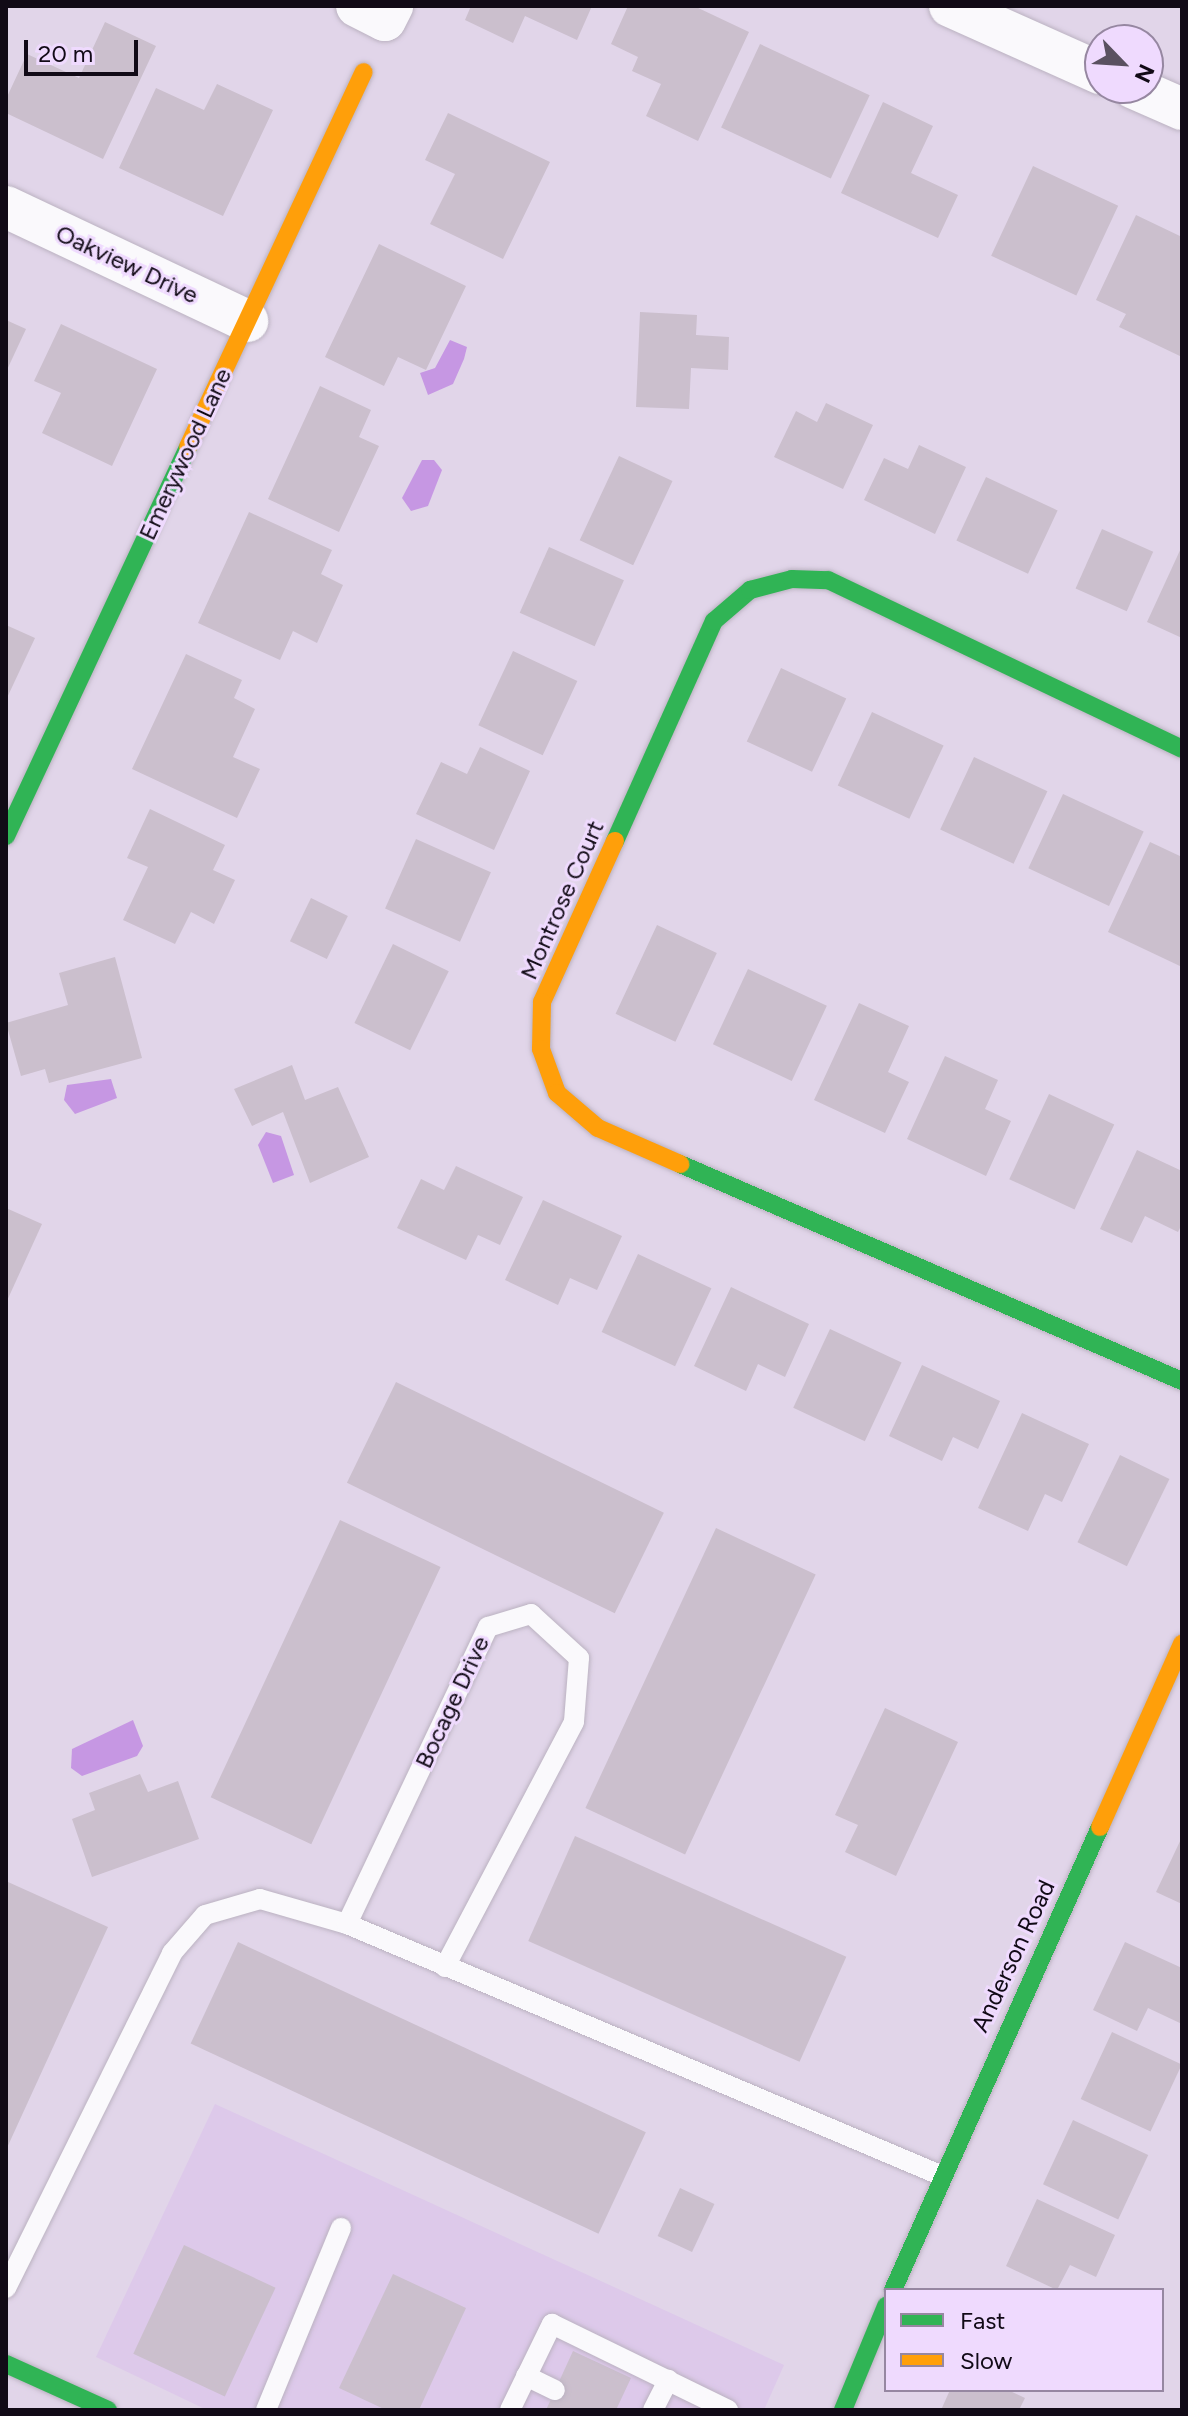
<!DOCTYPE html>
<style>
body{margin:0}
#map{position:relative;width:1188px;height:2416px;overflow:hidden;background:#e1d5e9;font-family:Figtree,sans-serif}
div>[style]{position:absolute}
.built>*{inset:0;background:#ddc9ea}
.water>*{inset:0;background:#c697e3}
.building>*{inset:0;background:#cbbfcd;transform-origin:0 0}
.roads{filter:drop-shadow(0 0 2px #bbb2c1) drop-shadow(0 0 2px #bbb2c1)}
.lane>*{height:20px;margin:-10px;padding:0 10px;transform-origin:10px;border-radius:10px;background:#faf9fc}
.street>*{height:42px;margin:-21px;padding:0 21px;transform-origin:21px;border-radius:21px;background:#faf9fc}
.fast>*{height:18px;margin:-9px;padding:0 9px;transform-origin:9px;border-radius:9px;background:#30b455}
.slow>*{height:18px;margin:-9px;padding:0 9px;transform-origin:9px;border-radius:9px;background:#ff9f0a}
span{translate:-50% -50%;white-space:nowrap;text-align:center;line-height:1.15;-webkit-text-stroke:6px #efdafe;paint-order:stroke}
.street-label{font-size:24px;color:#110a16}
.frame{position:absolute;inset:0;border:8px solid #110a16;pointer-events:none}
.legend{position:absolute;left:884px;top:2288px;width:280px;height:104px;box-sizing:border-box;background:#efdafe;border:2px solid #9687a1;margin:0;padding:10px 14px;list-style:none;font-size:24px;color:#110a16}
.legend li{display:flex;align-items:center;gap:16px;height:40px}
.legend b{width:40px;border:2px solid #9687a1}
.north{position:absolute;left:1084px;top:24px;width:80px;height:80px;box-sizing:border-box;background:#efdafe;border:2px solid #9687a1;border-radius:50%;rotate:115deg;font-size:22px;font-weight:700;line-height:32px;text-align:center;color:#110a16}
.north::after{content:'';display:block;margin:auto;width:28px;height:36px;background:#5a5160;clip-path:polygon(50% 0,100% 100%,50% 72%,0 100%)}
.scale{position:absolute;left:24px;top:40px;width:114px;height:36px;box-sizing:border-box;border:4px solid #110a16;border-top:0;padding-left:10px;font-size:24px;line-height:28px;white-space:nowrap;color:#110a16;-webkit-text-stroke:6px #efdafe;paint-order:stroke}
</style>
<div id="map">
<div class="built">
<div style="clip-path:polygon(215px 2104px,784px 2365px,764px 2410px,207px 2410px,96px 2357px)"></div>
</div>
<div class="water">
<div style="clip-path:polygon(450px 340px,467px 347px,464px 359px,453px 384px,428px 395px,420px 373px,435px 368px)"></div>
<div style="clip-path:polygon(422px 460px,434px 460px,442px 470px,428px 506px,411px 511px,402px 498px)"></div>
<div style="clip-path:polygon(111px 1079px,117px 1098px,75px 1114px,64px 1100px,67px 1085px)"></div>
<div style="clip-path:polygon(266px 1132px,281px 1136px,294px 1175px,273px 1183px,258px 1145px)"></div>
<div style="clip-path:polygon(133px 1720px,143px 1746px,137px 1756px,82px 1776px,71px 1768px,72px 1749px)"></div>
</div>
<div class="building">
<div style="clip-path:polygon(471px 6px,592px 6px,577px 40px,525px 16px,513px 43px,465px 20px)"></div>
<div style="clip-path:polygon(628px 6px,694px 6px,749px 32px,698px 141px,646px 116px,661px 84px,632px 71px,638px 57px,611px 44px)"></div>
<div style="clip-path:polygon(105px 22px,156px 46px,103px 159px,6px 113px,6px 99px,27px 54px,79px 78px)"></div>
<div style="left:760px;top:44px;width:121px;height:92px;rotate:25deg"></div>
<div style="clip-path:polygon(217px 84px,273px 110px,223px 216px,119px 168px,156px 88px,204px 110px)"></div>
<div style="clip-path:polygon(883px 102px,933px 126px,911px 173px,958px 195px,938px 238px,841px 193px)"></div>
<div style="clip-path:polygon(448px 113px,550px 162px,503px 259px,430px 224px,455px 174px,425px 160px)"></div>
<div style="left:1033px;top:166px;width:94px;height:99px;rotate:25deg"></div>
<div style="clip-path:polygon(1136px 215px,1182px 237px,1182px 357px,1119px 327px,1126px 314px,1096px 300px)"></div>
<div style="clip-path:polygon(379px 244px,466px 286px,426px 370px,398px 357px,384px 386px,325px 357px)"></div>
<div style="clip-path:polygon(640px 312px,697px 315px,696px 335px,729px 337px,728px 370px,691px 368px,689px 409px,636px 407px)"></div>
<div style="clip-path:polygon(6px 320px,26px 329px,6px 372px)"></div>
<div style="clip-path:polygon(61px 324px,157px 369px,112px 466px,42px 433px,61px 393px,34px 381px)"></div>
<div style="clip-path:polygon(320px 386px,371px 410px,359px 437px,379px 446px,339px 532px,268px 499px)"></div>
<div style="clip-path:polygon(826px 403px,873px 425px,843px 489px,774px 457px,796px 411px,817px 422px)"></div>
<div style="clip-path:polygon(919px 445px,966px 467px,935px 534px,864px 500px,884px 458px,908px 469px)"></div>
<div style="left:619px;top:456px;width:59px;height:93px;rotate:25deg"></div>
<div style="left:986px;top:477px;width:79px;height:70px;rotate:25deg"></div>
<div style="clip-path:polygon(249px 512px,332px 550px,321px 574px,343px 585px,317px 643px,293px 631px,280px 660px,198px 623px)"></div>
<div style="left:1102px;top:529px;width:56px;height:65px;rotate:24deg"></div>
<div style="clip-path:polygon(1182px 546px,1182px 638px,1147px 622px)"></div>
<div style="left:549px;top:547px;width:82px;height:72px;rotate:24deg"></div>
<div style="clip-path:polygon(6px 625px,35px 638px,6px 700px)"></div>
<div style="left:513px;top:651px;width:71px;height:82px;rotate:25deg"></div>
<div style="clip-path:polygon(186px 654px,242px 680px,234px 698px,255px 709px,233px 757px,260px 769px,237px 818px,132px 769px)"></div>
<div style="left:781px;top:668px;width:72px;height:81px;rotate:25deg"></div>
<div style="left:872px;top:712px;width:79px;height:81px;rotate:25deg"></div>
<div style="clip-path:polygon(480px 747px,530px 771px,494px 850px,416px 814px,441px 762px,467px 774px)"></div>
<div style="left:974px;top:757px;width:81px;height:80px;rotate:25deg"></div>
<div style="left:1063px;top:794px;width:89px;height:82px;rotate:25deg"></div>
<div style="clip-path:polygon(150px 809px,225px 845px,213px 870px,235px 880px,214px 924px,191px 912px,175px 944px,123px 920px,148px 867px,127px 858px)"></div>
<div style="left:416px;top:839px;width:82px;height:76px;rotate:24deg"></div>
<div style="clip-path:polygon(1150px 842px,1182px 857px,1182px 967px,1108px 932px)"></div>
<div style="left:311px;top:898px;width:41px;height:48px;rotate:26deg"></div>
<div style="left:657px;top:925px;width:66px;height:98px;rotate:25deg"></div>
<div style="left:393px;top:944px;width:62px;height:88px;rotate:26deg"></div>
<div style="clip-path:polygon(115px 957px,142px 1058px,49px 1083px,45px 1069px,21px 1076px,6px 1023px,68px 1005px,59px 973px)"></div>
<div style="left:748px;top:969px;width:87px;height:83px;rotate:25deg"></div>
<div style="clip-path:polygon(859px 1003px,909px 1026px,888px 1072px,909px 1082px,885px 1133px,814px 1100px)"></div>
<div style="clip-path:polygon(945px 1056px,998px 1080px,985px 1109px,1011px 1121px,986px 1176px,907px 1139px)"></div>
<div style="clip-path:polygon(292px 1065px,305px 1100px,338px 1087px,369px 1157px,310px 1183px,283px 1112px,252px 1126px,234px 1089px)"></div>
<div style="left:1049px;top:1094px;width:72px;height:94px;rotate:25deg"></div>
<div style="clip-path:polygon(1137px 1150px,1182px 1171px,1182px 1224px,1178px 1232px,1145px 1216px,1132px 1243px,1100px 1229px)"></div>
<div style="clip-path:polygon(456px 1166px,523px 1197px,500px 1245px,478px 1235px,466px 1260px,397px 1228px,421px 1179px,444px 1190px)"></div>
<div style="clip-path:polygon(543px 1200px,622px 1236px,597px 1290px,570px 1278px,558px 1305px,505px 1280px)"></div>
<div style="clip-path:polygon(6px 1208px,42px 1224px,6px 1303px)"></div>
<div style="left:638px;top:1254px;width:81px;height:86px;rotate:25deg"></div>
<div style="clip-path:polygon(731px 1287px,809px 1324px,785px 1377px,758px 1364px,746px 1391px,694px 1366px)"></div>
<div style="left:830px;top:1329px;width:79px;height:87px;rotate:25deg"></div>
<div style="clip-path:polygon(922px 1365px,1000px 1401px,978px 1449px,953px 1437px,942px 1461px,889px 1436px)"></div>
<div style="left:396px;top:1382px;width:298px;height:112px;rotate:26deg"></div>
<div style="clip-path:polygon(1022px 1413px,1089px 1444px,1062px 1502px,1045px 1494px,1028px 1531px,978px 1508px)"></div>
<div style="left:1120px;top:1455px;width:55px;height:97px;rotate:26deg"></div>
<div style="left:340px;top:1520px;width:111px;height:306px;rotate:25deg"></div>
<div style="left:716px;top:1528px;width:110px;height:309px;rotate:25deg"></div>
<div style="clip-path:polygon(885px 1708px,958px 1742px,896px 1876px,845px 1852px,858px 1825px,835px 1815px)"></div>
<div style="clip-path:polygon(140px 1774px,148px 1792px,178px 1781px,199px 1839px,92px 1877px,72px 1819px,95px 1810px,89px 1793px)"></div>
<div style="left:575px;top:1836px;width:297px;height:115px;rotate:24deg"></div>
<div style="clip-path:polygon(1182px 1837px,1182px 1904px,1156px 1892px)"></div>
<div style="clip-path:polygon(8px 1882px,108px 1927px,6px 2150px,6px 1887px)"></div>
<div style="left:238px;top:1942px;width:450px;height:112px;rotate:25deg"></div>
<div style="clip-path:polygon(1125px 1942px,1182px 1968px,1182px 2024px,1148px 2008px,1137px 2031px,1093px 2010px)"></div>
<div style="left:1112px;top:2032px;width:77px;height:74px;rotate:25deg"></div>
<div style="left:1073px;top:2120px;width:83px;height:71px;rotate:25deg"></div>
<div style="left:680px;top:2188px;width:38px;height:53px;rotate:25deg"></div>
<div style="clip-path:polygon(1037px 2199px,1115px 2235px,1096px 2277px,1070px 2265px,1057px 2290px,1006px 2266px)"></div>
<div style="left:184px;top:2245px;width:101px;height:120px;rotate:25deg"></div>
<div style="clip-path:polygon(393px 2274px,466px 2308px,419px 2410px,386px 2410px,339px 2388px)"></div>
<div style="clip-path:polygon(573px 2351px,631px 2378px,616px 2410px,546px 2410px)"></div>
<div style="clip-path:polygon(950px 2390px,1008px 2390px,1025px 2398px,1019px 2410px,941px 2410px)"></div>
</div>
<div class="roads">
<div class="lane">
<div style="left:347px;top:1924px;width:329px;rotate:-64.6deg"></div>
<div style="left:488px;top:1627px;width:45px;rotate:-16.8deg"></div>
<div style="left:531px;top:1614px;width:65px;rotate:42.5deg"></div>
<div style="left:579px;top:1658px;width:64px;rotate:94.5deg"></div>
<div style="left:574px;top:1722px;width:277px;rotate:117.8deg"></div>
<div style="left:6px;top:2288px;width:374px;rotate:-63.6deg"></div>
<div style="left:172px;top:1953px;width:50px;rotate:-49deg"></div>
<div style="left:205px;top:1915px;width:57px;rotate:-16.2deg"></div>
<div style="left:260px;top:1899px;width:91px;rotate:16deg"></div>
<div style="left:347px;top:1924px;width:644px;rotate:22.94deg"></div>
<div style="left:526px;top:2376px;width:32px;rotate:26deg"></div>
<div style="left:266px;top:2410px;width:197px;rotate:-67.6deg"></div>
<div style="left:510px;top:2410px;width:96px;rotate:-64deg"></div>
<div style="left:552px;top:2324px;width:196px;rotate:26deg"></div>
<div style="left:653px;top:2410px;width:34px;rotate:-63deg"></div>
</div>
<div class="street">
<div style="left:357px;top:6px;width:31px;rotate:27deg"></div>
<div style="left:385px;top:20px;width:16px;rotate:-63deg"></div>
<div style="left:950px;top:6px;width:164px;rotate:24.1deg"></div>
<div style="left:1134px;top:88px;width:52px;rotate:23.6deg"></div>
<div style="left:6px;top:207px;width:267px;rotate:25.3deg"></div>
</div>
<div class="fast">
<div style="left:6px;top:836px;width:429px;rotate:-64.9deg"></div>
<div style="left:615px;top:841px;width:241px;rotate:-65.8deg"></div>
<div style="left:714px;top:621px;width:48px;rotate:-40.7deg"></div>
<div style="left:750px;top:590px;width:43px;rotate:-14.7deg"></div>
<div style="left:792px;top:579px;width:36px;rotate:2deg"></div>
<div style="left:828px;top:580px;width:392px;rotate:25.5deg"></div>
<div style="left:680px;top:1164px;width:547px;rotate:23.38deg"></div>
<div style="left:893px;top:2290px;width:507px;rotate:-65.91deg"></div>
<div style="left:6px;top:2364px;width:112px;rotate:24.3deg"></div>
<div style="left:843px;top:2410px;width:113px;rotate:-67.5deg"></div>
</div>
<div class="slow">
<div style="left:188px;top:447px;width:414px;rotate:-64.9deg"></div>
<div style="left:615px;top:841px;width:177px;rotate:114.4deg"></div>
<div style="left:542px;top:1002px;width:47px;rotate:91.2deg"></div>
<div style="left:541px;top:1049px;width:47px;rotate:70deg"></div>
<div style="left:557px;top:1093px;width:54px;rotate:40.5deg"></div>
<div style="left:598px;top:1128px;width:90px;rotate:23.7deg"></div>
<div style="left:1100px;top:1827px;width:201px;rotate:-65.9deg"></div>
</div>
</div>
<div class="street-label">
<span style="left:127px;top:264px;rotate:25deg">Oakview Drive</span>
<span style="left:185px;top:454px;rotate:-65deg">Emerywood Lane</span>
<span style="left:562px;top:900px;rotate:-66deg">Montrose Court</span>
<span style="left:452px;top:1702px;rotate:-65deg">Bocage Drive</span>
<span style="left:1013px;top:1956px;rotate:-65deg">Anderson Road</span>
</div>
<div class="frame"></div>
<ul class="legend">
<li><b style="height:10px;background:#30b455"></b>Fast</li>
<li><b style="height:10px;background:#ff9f0a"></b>Slow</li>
</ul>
<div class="north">N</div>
<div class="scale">20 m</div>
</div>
